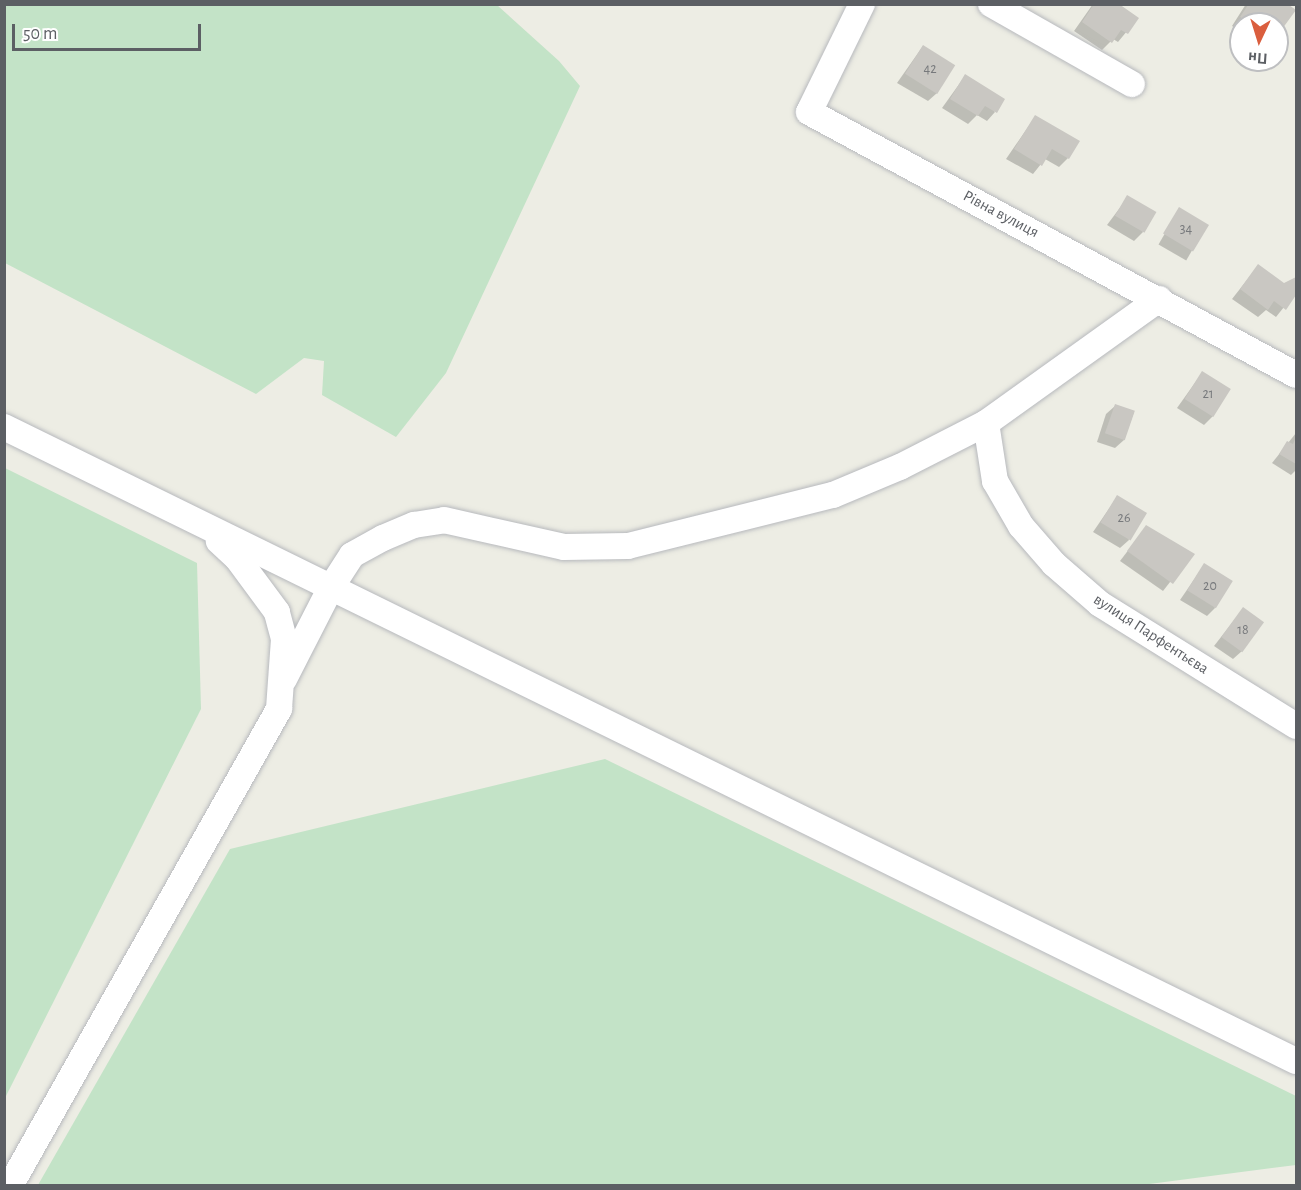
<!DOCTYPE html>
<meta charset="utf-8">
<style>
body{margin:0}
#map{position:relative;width:1301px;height:1190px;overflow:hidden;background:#edede4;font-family:"Alegreya Sans",sans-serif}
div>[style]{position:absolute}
.green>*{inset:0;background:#c3e3c7}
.shadow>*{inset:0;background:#0003;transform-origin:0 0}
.building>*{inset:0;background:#c9c7c2;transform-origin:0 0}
.roads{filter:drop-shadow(0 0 2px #b7b9bd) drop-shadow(0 0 2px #b7b9bd)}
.minor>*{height:26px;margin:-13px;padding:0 13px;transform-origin:13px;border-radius:13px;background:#fff}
span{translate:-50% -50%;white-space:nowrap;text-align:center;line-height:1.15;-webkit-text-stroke:4.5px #fff;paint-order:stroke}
.number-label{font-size:14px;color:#77797c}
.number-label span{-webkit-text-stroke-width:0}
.street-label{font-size:16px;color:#5c5f64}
.frame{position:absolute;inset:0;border:6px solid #5c5f64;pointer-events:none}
.north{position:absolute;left:1229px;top:12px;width:60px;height:60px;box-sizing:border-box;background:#fff;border:2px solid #bebfc1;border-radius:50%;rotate:184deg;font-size:16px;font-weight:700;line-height:24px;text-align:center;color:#5c5f64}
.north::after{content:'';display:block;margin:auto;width:21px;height:27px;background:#da5e3e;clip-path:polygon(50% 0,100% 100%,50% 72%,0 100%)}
.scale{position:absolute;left:12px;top:24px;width:189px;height:27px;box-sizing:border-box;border:3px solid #5c5f64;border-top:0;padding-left:8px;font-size:18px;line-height:21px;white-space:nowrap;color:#5c5f64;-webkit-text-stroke:4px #fff;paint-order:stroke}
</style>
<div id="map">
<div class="green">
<div style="clip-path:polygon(4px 5px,497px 5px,559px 61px,580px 86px,446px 373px,396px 437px,322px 395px,324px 361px,304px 358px,256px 394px,5px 263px)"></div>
<div style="clip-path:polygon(5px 468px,197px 563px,201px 709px,5px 1098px)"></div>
<div style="clip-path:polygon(605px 759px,1296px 1096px,1296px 1165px,1134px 1186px,38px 1185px,230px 849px)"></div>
</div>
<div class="shadow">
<div style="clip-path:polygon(1093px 4px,1116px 4px,1137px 19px,1118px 42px,1113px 39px,1102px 50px,1074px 31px)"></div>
<div style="clip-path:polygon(1246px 4px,1286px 4px,1294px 10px,1277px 33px,1277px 24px,1241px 24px,1241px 32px,1232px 26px)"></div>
<div style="clip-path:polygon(923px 46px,937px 93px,928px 101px,897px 83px)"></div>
<div style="clip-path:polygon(965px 76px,995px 112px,987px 121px,977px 115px,968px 124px,942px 108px)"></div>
<div style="clip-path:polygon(1035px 117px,1068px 158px,1059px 167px,1045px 159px,1033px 174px,1006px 159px)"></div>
<div style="clip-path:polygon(1128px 197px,1143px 232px,1134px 241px,1107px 225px)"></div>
<div style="left:1179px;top:209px;width:32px;height:41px;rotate:30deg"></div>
<div style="clip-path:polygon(1258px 266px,1284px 285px,1296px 278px,1296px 292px,1276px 317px,1266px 310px,1258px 317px,1232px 299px)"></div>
<div style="clip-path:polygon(1202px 373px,1213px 416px,1204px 425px,1177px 408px)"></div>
<div style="clip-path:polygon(1115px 406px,1134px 412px,1124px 440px,1115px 448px,1097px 442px,1106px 414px)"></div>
<div style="clip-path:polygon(1296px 433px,1296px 470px,1291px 475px,1272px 463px)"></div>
<div style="clip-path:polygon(1117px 497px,1129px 540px,1120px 548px,1093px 532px)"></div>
<div style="clip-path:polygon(1146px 527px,1192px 554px,1163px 591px,1120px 561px)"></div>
<div style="clip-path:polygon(1204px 565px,1215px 608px,1207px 616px,1180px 600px)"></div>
<div style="clip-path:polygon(1243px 609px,1242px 651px,1233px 659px,1214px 646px)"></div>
</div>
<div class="building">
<div style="clip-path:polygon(1094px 4px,1119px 4px,1139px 18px,1128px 34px,1121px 30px,1112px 43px,1082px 22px)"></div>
<div style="clip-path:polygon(1248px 5px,1289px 5px,1296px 10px,1277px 36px,1277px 24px,1251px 24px,1240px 17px)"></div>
<div style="left:923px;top:45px;width:38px;height:34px;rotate:32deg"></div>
<div style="clip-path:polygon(965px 74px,1005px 99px,997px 113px,985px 106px,978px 116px,950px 99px)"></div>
<div style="clip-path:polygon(1035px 115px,1080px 141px,1069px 159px,1052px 149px,1042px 166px,1014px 149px)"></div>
<div style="left:1127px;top:195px;width:34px;height:24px;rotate:30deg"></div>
<div style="left:1179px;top:207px;width:35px;height:31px;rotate:31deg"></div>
<div style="clip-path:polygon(1258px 264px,1284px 283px,1296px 277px,1296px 295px,1286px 310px,1274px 301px,1268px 310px,1240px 289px)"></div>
<div style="left:1202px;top:371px;width:34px;height:33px;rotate:32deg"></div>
<div style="left:1115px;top:404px;width:21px;height:31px;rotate:19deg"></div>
<div style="clip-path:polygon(1296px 437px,1296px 464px,1279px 454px,1287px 441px,1293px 444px)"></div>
<div style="left:1117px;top:495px;width:35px;height:32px;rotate:31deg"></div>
<div style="clip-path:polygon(1146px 525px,1195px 554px,1173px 584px,1127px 551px)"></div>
<div style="left:1204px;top:563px;width:34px;height:32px;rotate:32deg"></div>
<div style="left:1243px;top:607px;width:26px;height:37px;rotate:36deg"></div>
</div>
<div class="roads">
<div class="minor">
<div style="left:862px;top:4px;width:120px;rotate:116.1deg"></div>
<div style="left:809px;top:112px;width:553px;rotate:28.37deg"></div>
<div style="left:991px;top:4px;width:162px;rotate:29.6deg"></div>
<div style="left:986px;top:423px;width:59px;rotate:81.2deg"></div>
<div style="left:995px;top:481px;width:52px;rotate:60deg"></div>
<div style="left:1021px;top:526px;width:50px;rotate:49deg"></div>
<div style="left:1054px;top:564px;width:61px;rotate:41deg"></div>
<div style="left:1100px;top:604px;width:231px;rotate:31.9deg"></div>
<div style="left:4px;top:427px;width:1439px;rotate:26.14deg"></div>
<div style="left:284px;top:679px;width:101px;rotate:-62.9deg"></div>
<div style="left:330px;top:589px;width:40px;rotate:-57.1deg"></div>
<div style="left:352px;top:555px;width:35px;rotate:-29deg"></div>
<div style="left:383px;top:538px;width:34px;rotate:-23deg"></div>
<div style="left:414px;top:525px;width:30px;rotate:-9deg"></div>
<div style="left:444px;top:520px;width:123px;rotate:12.7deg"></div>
<div style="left:564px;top:547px;width:64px;rotate:-0.9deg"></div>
<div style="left:628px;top:546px;width:211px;rotate:-14deg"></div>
<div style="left:833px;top:495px;width:73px;rotate:-22.7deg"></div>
<div style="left:900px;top:467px;width:97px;rotate:-27.1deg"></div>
<div style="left:986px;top:423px;width:213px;rotate:-35.6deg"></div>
<div style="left:10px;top:1186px;width:548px;rotate:-60.58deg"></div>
<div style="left:279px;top:709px;width:70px;rotate:-85.9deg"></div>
<div style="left:284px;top:639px;width:28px;rotate:-105deg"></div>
<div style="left:277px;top:612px;width:67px;rotate:-126.5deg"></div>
<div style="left:237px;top:558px;width:25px;rotate:-137deg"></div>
</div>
</div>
<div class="number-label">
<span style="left:930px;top:69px">42</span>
<span style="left:1186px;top:229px">34</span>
<span style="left:1208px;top:394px">21</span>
<span style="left:1124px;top:518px">26</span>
<span style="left:1210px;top:586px">20</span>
<span style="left:1243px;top:630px">18</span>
</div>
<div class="street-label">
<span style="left:1001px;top:214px;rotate:28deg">Рівна вулиця</span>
<span style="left:1151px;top:634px;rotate:33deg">вулиця Парфентьєва</span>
</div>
<div class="frame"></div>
<div class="north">Пн</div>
<div class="scale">50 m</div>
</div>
